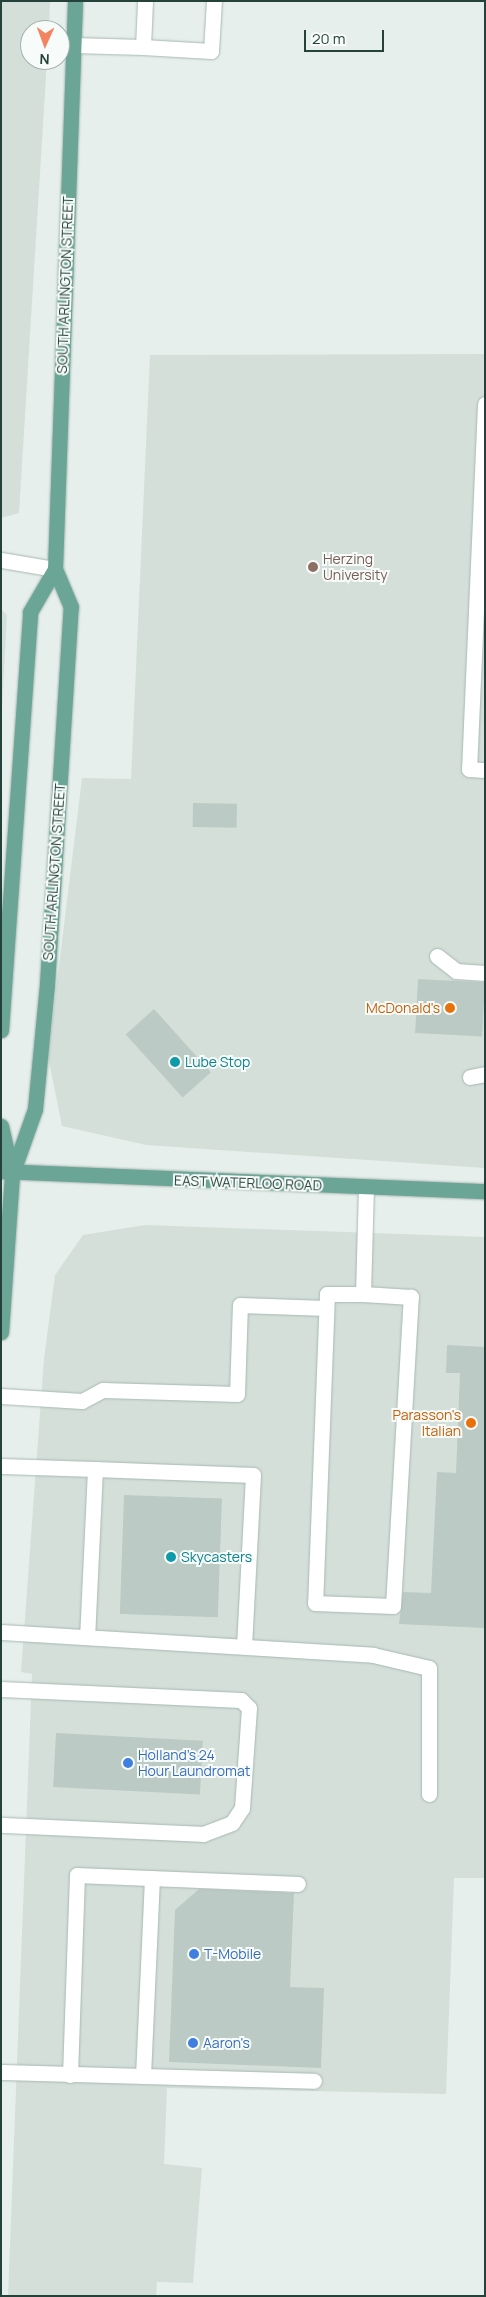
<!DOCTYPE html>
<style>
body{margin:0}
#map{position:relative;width:486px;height:2297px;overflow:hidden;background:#e6efeb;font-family:Manrope,sans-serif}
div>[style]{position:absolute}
.built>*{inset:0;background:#d4dfda}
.building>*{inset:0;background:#bbcac4;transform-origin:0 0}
.roads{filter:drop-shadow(0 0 1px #a8b8b2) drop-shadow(0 0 1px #a8b8b2)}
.minor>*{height:15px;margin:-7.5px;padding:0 7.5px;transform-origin:7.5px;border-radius:7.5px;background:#fff}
.major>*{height:15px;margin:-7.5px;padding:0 7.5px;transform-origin:7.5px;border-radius:7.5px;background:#6aa596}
.dots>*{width:14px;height:14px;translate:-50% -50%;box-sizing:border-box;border:2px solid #f7fbf9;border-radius:50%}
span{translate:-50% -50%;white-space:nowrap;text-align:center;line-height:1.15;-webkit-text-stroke:4px #f7fbf9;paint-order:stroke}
.street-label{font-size:14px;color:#24423a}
.education-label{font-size:14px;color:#785e54}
.left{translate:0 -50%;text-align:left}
.food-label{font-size:14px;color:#c56008}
.right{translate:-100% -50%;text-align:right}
.culture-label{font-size:14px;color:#0d838f}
.shop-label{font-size:14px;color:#366cbe}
.frame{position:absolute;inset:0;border:2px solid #24423a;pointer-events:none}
.north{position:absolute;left:20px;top:20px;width:50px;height:50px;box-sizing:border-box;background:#f7fbf9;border:1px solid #a3b1ad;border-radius:50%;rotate:182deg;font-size:14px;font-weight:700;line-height:20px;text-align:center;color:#24423a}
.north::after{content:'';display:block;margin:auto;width:18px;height:22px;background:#f4845f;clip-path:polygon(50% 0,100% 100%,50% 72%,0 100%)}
.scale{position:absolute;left:304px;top:30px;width:80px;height:22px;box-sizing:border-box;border:2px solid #24423a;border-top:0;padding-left:6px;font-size:15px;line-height:18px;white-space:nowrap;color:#24423a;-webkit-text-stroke:4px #f7fbf9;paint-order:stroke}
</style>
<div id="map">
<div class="built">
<div style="clip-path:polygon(1px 1px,50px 1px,49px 30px,30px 30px,30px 60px,47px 60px,19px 513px,1px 518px)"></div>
<div style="clip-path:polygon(485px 354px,485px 1168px,146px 1145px,62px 1126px,48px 1056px,82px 778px,131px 779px,150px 355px)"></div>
<div style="clip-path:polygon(1px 609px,7px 615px,1px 726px)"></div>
<div style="clip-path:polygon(145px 1225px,485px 1237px,485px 1878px,454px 1878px,446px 2094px,167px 2088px,164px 2164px,202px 2168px,193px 2283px,157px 2282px,156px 2296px,8px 2296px,32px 1674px,21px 1672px,44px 1359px,55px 1275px,83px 1235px)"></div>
</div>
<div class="building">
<div style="left:193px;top:803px;width:44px;height:24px;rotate:1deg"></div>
<div style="left:418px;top:979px;width:67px;height:54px;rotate:3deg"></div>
<div style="left:154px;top:1009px;width:85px;height:38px;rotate:48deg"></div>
<div style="clip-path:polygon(447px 1345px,485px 1347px,485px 1628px,399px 1624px,403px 1592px,431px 1593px,437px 1472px,456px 1473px,460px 1373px,446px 1373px)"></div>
<div style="left:124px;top:1495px;width:98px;height:119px;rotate:2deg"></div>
<div style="left:56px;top:1733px;width:147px;height:54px;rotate:3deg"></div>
<div style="clip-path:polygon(199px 1889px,294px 1893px,290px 1987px,324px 1988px,321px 2068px,169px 2062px,175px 1910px)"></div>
</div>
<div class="roads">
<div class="minor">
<div style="left:73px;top:45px;width:70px;rotate:1.6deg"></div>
<div style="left:143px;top:47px;width:46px;rotate:-87.5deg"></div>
<div style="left:143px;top:47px;width:68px;rotate:3.4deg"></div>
<div style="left:211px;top:51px;width:50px;rotate:-86.6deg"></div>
<div style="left:485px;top:404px;width:365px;rotate:92.5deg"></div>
<div style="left:469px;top:769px;width:16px;rotate:4deg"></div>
<div style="left:1px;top:560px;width:55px;rotate:9.5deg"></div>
<div style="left:437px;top:956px;width:24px;rotate:38deg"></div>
<div style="left:456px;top:971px;width:29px;rotate:4deg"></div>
<div style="left:470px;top:1077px;width:15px;rotate:-11deg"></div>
<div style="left:363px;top:1294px;width:36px;rotate:180deg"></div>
<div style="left:327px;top:1294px;width:309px;rotate:92.2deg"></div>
<div style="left:315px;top:1603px;width:78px;rotate:2.2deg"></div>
<div style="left:393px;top:1606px;width:310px;rotate:-86.7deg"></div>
<div style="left:411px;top:1297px;width:48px;rotate:-176.4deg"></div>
<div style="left:363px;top:1294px;width:107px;rotate:-88.4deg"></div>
<div style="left:1px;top:1396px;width:81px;rotate:3.5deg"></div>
<div style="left:82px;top:1401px;width:24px;rotate:-28deg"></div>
<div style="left:103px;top:1390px;width:134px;rotate:1.7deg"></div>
<div style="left:237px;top:1394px;width:89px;rotate:-88.1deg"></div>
<div style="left:240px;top:1305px;width:86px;rotate:2deg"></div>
<div style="left:1px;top:1466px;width:94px;rotate:1.8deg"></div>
<div style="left:95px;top:1469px;width:168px;rotate:92.7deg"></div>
<div style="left:95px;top:1469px;width:158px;rotate:2.2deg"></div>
<div style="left:253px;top:1475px;width:170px;rotate:93deg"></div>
<div style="left:1px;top:1632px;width:373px;rotate:3.5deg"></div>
<div style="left:373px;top:1655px;width:57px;rotate:13.1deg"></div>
<div style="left:429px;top:1668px;width:126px;rotate:90deg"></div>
<div style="left:1px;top:1689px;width:240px;rotate:2.6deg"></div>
<div style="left:241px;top:1700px;width:11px;rotate:45deg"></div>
<div style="left:249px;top:1708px;width:100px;rotate:94deg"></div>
<div style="left:242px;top:1808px;width:18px;rotate:124deg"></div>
<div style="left:232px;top:1823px;width:31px;rotate:159deg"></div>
<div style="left:203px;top:1834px;width:202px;rotate:-177.4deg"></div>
<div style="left:1px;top:2072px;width:313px;rotate:1.6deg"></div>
<div style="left:70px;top:2075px;width:200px;rotate:-88deg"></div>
<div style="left:77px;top:1875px;width:221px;rotate:2.3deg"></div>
<div style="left:143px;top:2076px;width:198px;rotate:-87.4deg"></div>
</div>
<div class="major">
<div style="left:1px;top:1030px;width:419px;rotate:-86deg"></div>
<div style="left:30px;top:612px;width:50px;rotate:-59.8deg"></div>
<div style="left:1px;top:1126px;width:49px;rotate:77.1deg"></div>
<div style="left:1px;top:1171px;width:484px;rotate:2.4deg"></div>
<div style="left:1px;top:1332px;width:158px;rotate:-86deg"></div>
<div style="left:12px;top:1174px;width:69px;rotate:-70.5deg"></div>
<div style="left:35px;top:1109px;width:126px;rotate:-84.5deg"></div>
<div style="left:47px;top:984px;width:378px;rotate:-86.4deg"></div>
<div style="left:71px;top:607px;width:41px;rotate:-112.8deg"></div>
<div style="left:55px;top:569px;width:568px;rotate:-87.98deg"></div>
</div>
</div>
<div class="dots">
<div style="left:313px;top:567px;background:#8d6e63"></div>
<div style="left:450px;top:1008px;background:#e8710a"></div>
<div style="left:175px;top:1062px;background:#0f9aa8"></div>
<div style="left:471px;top:1423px;background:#e8710a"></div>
<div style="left:171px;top:1557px;background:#0f9aa8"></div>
<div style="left:128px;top:1763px;background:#3f7fe0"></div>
<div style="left:194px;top:1954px;background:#3f7fe0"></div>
<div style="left:193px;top:2043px;background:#3f7fe0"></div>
</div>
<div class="street-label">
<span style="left:65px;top:285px;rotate:-88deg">SOUTH ARLINGTON STREET</span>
<span style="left:54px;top:872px;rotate:-86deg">SOUTH ARLINGTON STREET</span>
<span style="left:248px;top:1183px;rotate:2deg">EAST WATERLOO ROAD</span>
</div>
<div class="education-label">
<span class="left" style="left:323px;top:567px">Herzing<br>University</span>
</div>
<div class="food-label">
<span class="right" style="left:440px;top:1008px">McDonald's</span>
<span class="right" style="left:461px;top:1423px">Parasson's<br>Italian</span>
</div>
<div class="culture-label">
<span class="left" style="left:185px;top:1062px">Lube Stop</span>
<span class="left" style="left:181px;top:1557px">Skycasters</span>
</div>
<div class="shop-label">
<span class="left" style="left:138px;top:1763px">Holland's 24<br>Hour Laundromat</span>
<span class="left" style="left:204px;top:1954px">T-Mobile</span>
<span class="left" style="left:203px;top:2043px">Aaron's</span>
</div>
<div class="frame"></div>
<div class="north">N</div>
<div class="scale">20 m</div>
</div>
